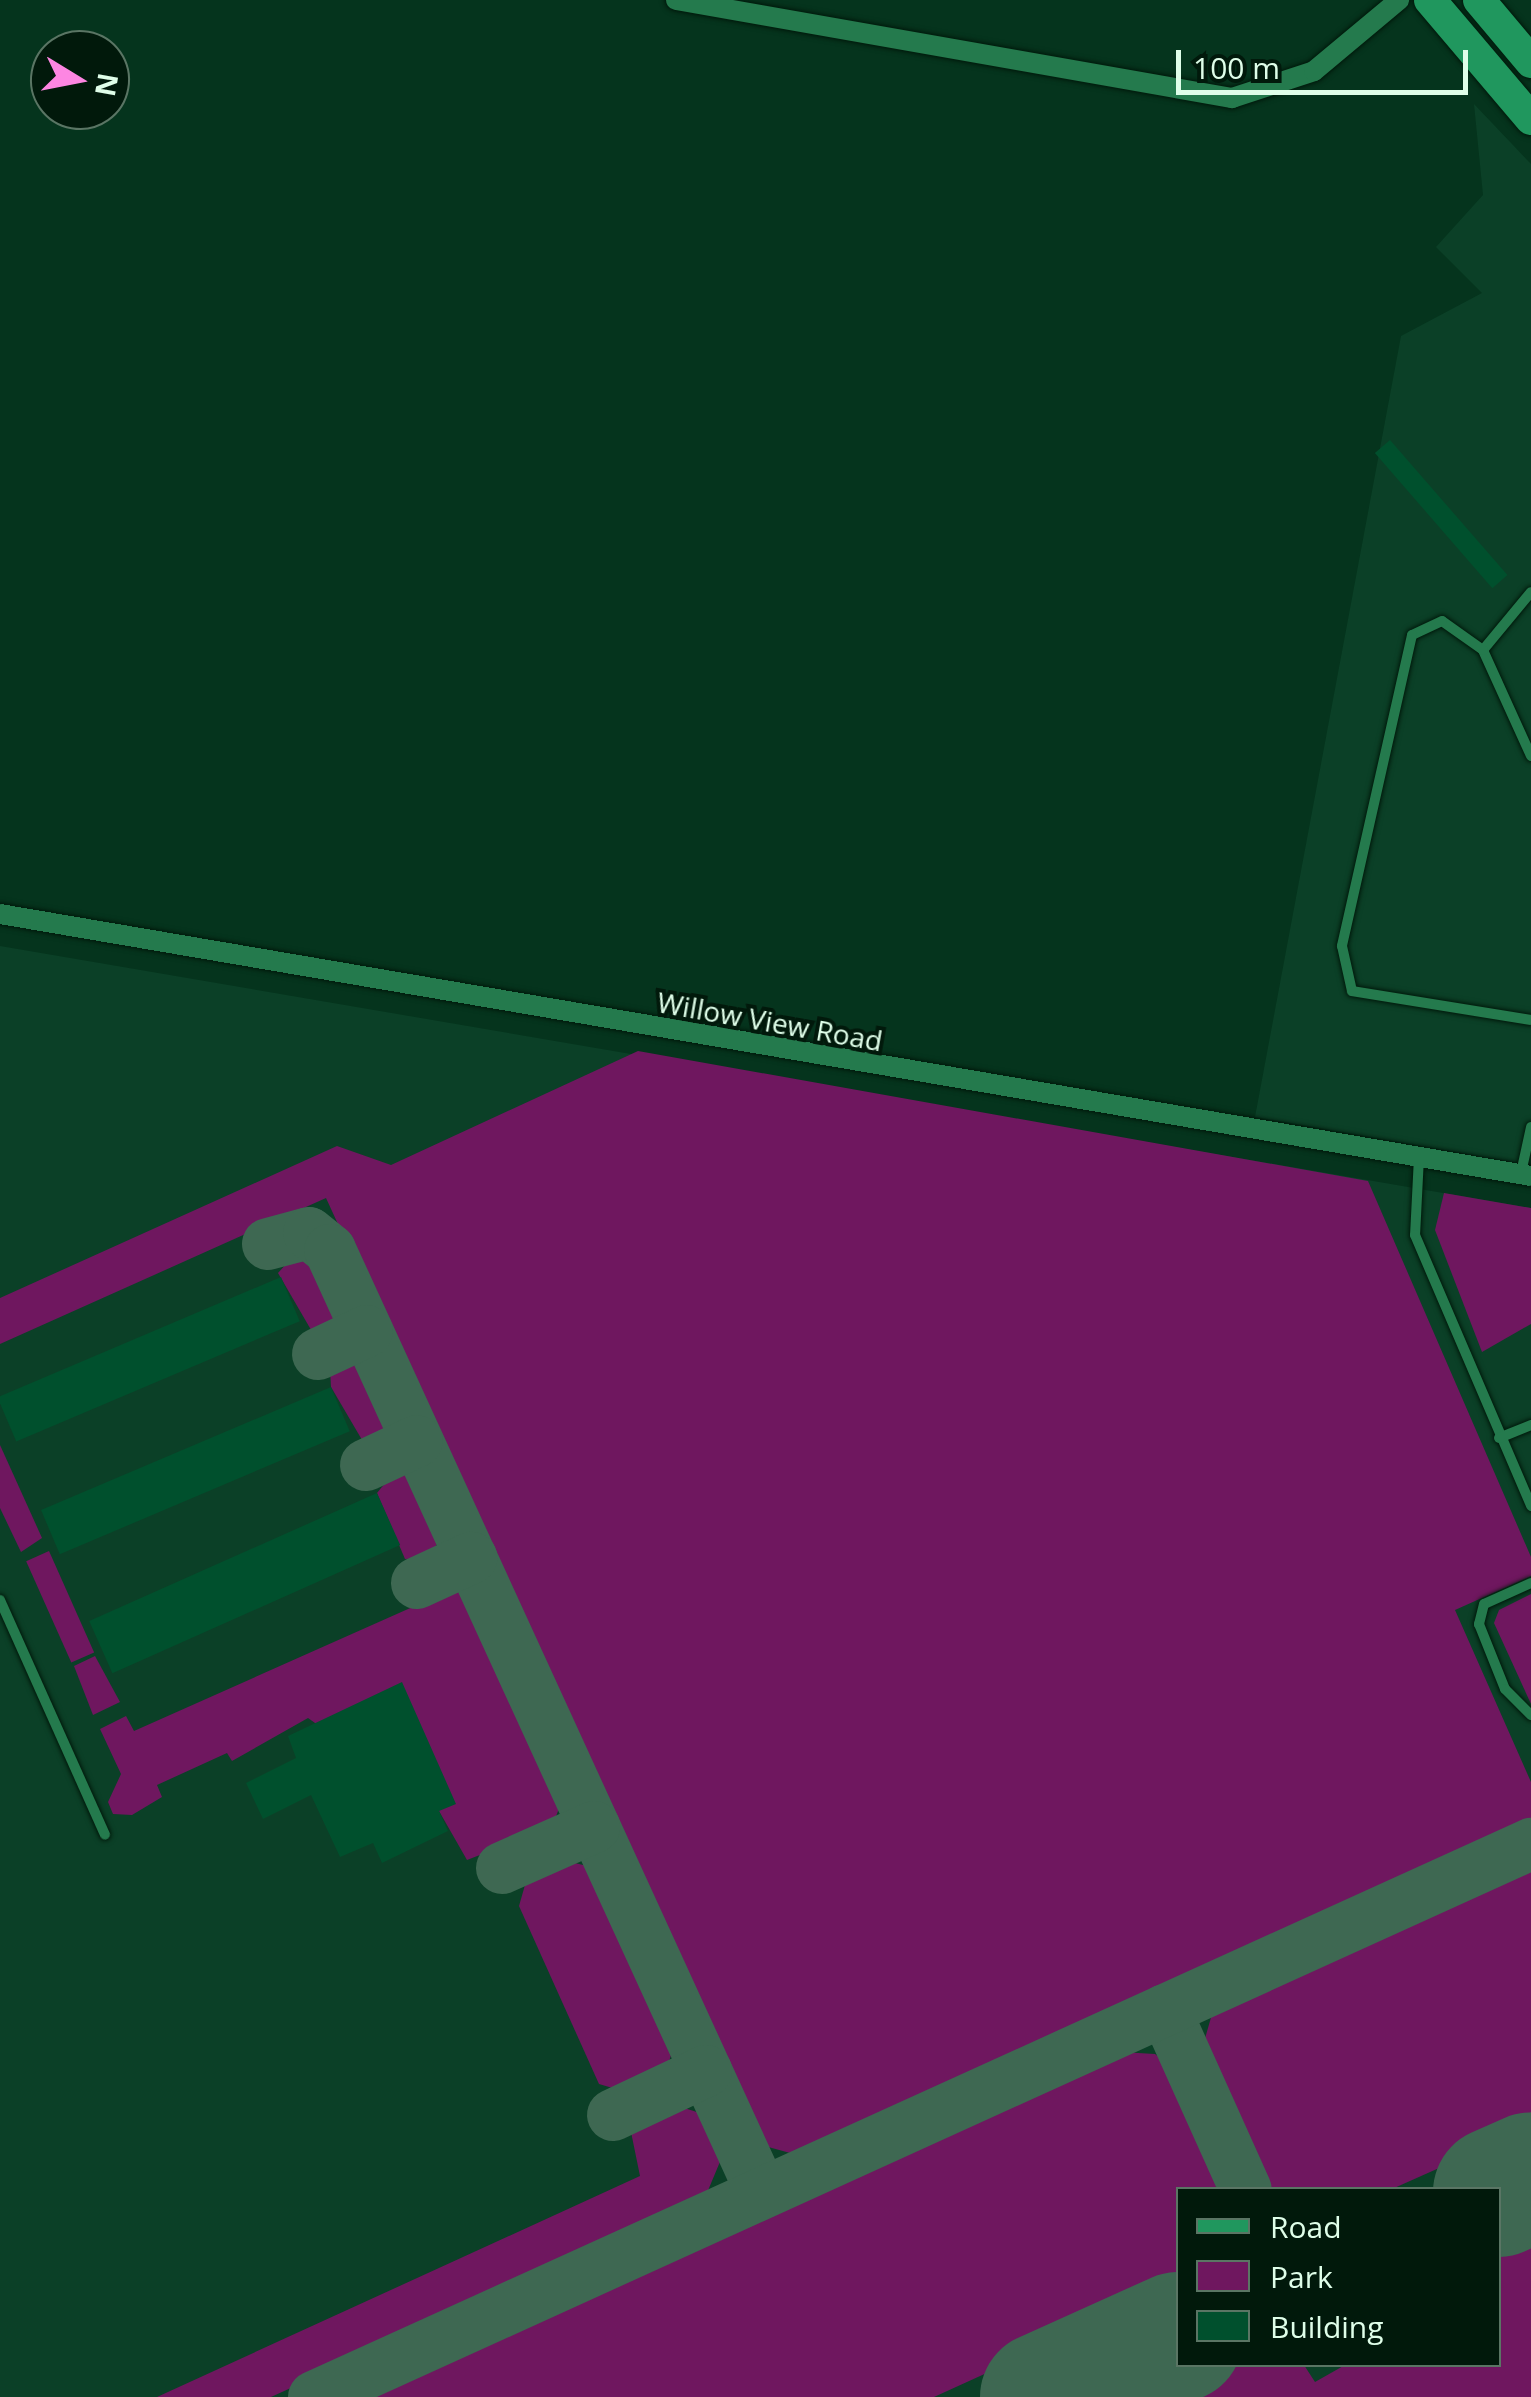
<!DOCTYPE html>
<style>
body{margin:0}
#map{position:relative;width:1531px;height:2397px;overflow:hidden;background:#05341d;font-family:"Open Sans",sans-serif}
div>[style]{position:absolute}
.built>*{inset:0;background:#0b4027}
.green>*{inset:0;background:#6f175f;transform-origin:0 0}
.taxiway>*{height:52px;margin:-26px;padding:0 26px;transform-origin:26px;border-radius:26px;background:#3e6852}
.runway>*{height:130px;margin:-65px;padding:0 65px;transform-origin:65px;border-radius:65px;background:#3e6852}
.building>*{inset:0;background:#00502d;transform-origin:0 0}
.roads{filter:drop-shadow(0 0 2px #01190b) drop-shadow(0 0 2px #01190b)}
.service>*{height:10px;margin:-5px;padding:0 5px;transform-origin:5px;border-radius:5px;background:#247a4d}
.minor>*{height:20px;margin:-10px;padding:0 10px;transform-origin:10px;border-radius:10px;background:#247a4d}
.primary>*{height:32px;margin:-16px;padding:0 16px;transform-origin:16px;border-radius:16px;background:#20975e}
span{translate:-50% -50%;white-space:nowrap;text-align:center;line-height:1.15;-webkit-text-stroke:8px #01190b;paint-order:stroke}
.street-label{font-size:28px;color:#dffee9}
.legend{position:absolute;left:1176px;top:2187px;width:325px;height:180px;box-sizing:border-box;background:#01190b;border:2px solid #5a7564;margin:0;padding:12px 18px;list-style:none;font-size:30px;color:#dffee9}
.legend li{display:flex;align-items:center;gap:20px;height:50px}
.legend b{width:50px;border:2px solid #5a7564}
.north{position:absolute;left:30px;top:30px;width:100px;height:100px;box-sizing:border-box;background:#01190b;border:2px solid #5a7564;border-radius:50%;rotate:100deg;font-size:28px;font-weight:700;line-height:40px;text-align:center;color:#dffee9}
.north::after{content:'';display:block;margin:auto;width:35px;height:45px;background:#fd86e2;clip-path:polygon(50% 0,100% 100%,50% 72%,0 100%)}
.scale{position:absolute;left:1176px;top:50px;width:292px;height:45px;box-sizing:border-box;border:5px solid #dffee9;border-top:0;padding-left:12px;font-size:30px;line-height:35px;white-space:nowrap;color:#dffee9;-webkit-text-stroke:8px #01190b;paint-order:stroke}
</style>
<div id="map">
<div class="built">
<div style="clip-path:polygon(1474px 104px,1531px 164px,1531px 1165px,1255px 1117px,1401px 336px,1482px 293px,1436px 247px,1483px 195px)"></div>
<div style="clip-path:polygon(evenodd,0 946px,1531px 1208px,1531px 2397px,0 2397px,0 946px,1178px 2190px,1498px 2190px,1498px 2364px,1178px 2364px,1178px 2190px)"></div>
</div>
<div class="green">
<div style="clip-path:polygon(638px 1051px,1368px 1181px,1531px 1557px,1531px 1576px,1455px 1610px,1531px 1782px,1531px 1825px,801px 2156px,761px 2145px,326px 1198px,0 1344px,0 1298px,337px 1146px,391px 1165px)"></div>
<div style="clip-path:polygon(1444px 1193px,1531px 1208px,1531px 1324px,1482px 1352px,1435px 1230px)"></div>
<div style="clip-path:polygon(297px 1252px,313px 1258px,337px 1311px,335px 1326px,314px 1335px,278px 1273px)"></div>
<div style="clip-path:polygon(350px 1360px,361px 1363px,388px 1420px,383px 1436px,365px 1445px,331px 1387px,330px 1369px)"></div>
<div style="clip-path:polygon(0 1445px,42px 1538px,21px 1552px,0 1508px)"></div>
<div style="clip-path:polygon(395px 1471px,414px 1477px,441px 1537px,429px 1558px,405px 1559px,377px 1493px)"></div>
<div style="left:49px;top:1551px;width:111px;height:25px;rotate:66deg"></div>
<div style="clip-path:polygon(453px 1589px,468px 1597px,561px 1803px,552px 1827px,467px 1860px,439px 1811px,308px 1718px,232px 1761px,227px 1753px,157px 1785px,162px 1797px,132px 1815px,113px 1814px,108px 1802px,121px 1774px,100px 1729px,126px 1716px,134px 1731px)"></div>
<div style="clip-path:polygon(1531px 1594px,1531px 1704px,1494px 1623px,1499px 1610px)"></div>
<div style="clip-path:polygon(95px 1656px,120px 1702px,93px 1715px,74px 1666px)"></div>
<div style="clip-path:polygon(567px 1861px,591px 1867px,673px 2049px,666px 2071px,626px 2092px,599px 2084px,519px 1906px,527px 1878px)"></div>
<div style="clip-path:polygon(1531px 1864px,1531px 2127px,1392px 2189px,1265px 2189px,1202px 2049px,1212px 2014px)"></div>
<div style="clip-path:polygon(1121px 2052px,1155px 2054px,1172px 2068px,1226px 2189px,1178px 2190px,1178px 2286px,934px 2397px,359px 2397px)"></div>
<div style="clip-path:polygon(678px 2106px,703px 2114px,722px 2157px,704px 2200px,271px 2397px,157px 2397px,640px 2176px,631px 2132px)"></div>
<div style="clip-path:polygon(1531px 2224px,1531px 2397px,1151px 2397px,1223px 2365px,1304px 2365px,1315px 2382px,1345px 2365px,1498px 2364px,1499px 2239px)"></div>
</div>
<div class="taxiway">
<div style="left:268px;top:1244px;width:42px;rotate:-15deg"></div>
<div style="left:309px;top:1233px;width:27px;rotate:39deg"></div>
<div style="left:330px;top:1250px;width:1037px;rotate:65.39deg"></div>
<div style="left:318px;top:1354px;width:54px;rotate:-25.1deg"></div>
<div style="left:366px;top:1465px;width:56px;rotate:-25.2deg"></div>
<div style="left:417px;top:1583px;width:60px;rotate:-24.8deg"></div>
<div style="left:502px;top:1868px;width:101px;rotate:-24deg"></div>
<div style="left:1165px;top:2010px;width:197px;rotate:65.8deg"></div>
<div style="left:613px;top:2115px;width:103px;rotate:-25.3deg"></div>
<div style="left:314px;top:2397px;width:1337px;rotate:-24.44deg"></div>
</div>
<div class="runway">
<div style="left:1498px;top:2192px;width:36px;rotate:-24deg"></div>
<div style="left:1045px;top:2397px;width:146px;rotate:-24.3deg"></div>
</div>
<div class="building">
<div style="left:1390px;top:440px;width:179px;height:20px;rotate:49deg"></div>
<div style="left:281px;top:1277px;width:48px;height:308px;rotate:67deg"></div>
<div style="left:331px;top:1387px;width:48px;height:315px;rotate:67deg"></div>
<div style="left:377px;top:1493px;width:57px;height:315px;rotate:66deg"></div>
<div style="clip-path:polygon(402px 1682px,456px 1804px,439px 1811px,448px 1831px,382px 1863px,373px 1843px,340px 1857px,311px 1795px,263px 1819px,246px 1783px,296px 1758px,288px 1736px)"></div>
</div>
<div class="roads">
<div class="service">
<div style="left:1483px;top:650px;width:75px;rotate:-50.4deg"></div>
<div style="left:1531px;top:756px;width:116px;rotate:-114.4deg"></div>
<div style="left:1483px;top:650px;width:50px;rotate:-144.7deg"></div>
<div style="left:1442px;top:621px;width:33px;rotate:155deg"></div>
<div style="left:1412px;top:635px;width:319px;rotate:102.7deg"></div>
<div style="left:1342px;top:946px;width:46px;rotate:77.5deg"></div>
<div style="left:1352px;top:991px;width:181px;rotate:9.2deg"></div>
<div style="left:1419px;top:1157px;width:78px;rotate:92.9deg"></div>
<div style="left:1415px;top:1235px;width:295px;rotate:66.8deg"></div>
<div style="left:1521px;top:1173px;width:47px;rotate:-77.7deg"></div>
<div style="left:1499px;top:1438px;width:35px;rotate:-22deg"></div>
<div style="left:1531px;top:1583px;width:51px;rotate:155.9deg"></div>
<div style="left:1484px;top:1604px;width:21px;rotate:104deg"></div>
<div style="left:1479px;top:1624px;width:70px;rotate:68.2deg"></div>
<div style="left:1505px;top:1689px;width:37px;rotate:45deg"></div>
<div style="left:0;top:1600px;width:257px;rotate:65.9deg"></div>
</div>
<div class="minor">
<div style="left:676px;top:0;width:565px;rotate:10deg"></div>
<div style="left:1232px;top:98px;width:86px;rotate:-18.2deg"></div>
<div style="left:1314px;top:71px;width:111px;rotate:-39.9deg"></div>
<div style="left:0;top:914px;width:1553px;rotate:9.71deg"></div>
</div>
<div class="primary">
<div style="left:1430px;top:0;width:156px;rotate:49.7deg"></div>
<div style="left:1479px;top:0;width:81px;rotate:50deg"></div>
</div>
</div>
<div class="street-label">
<span style="left:770px;top:1021px;rotate:10deg">Willow View Road</span>
</div>
<ul class="legend">
<li><b style="height:12px;background:#20975e"></b>Road</li>
<li><b style="height:28px;background:#6f175f"></b>Park</li>
<li><b style="height:28px;background:#00502d"></b>Building</li>
</ul>
<div class="north">N</div>
<div class="scale">100 m</div>
</div>
